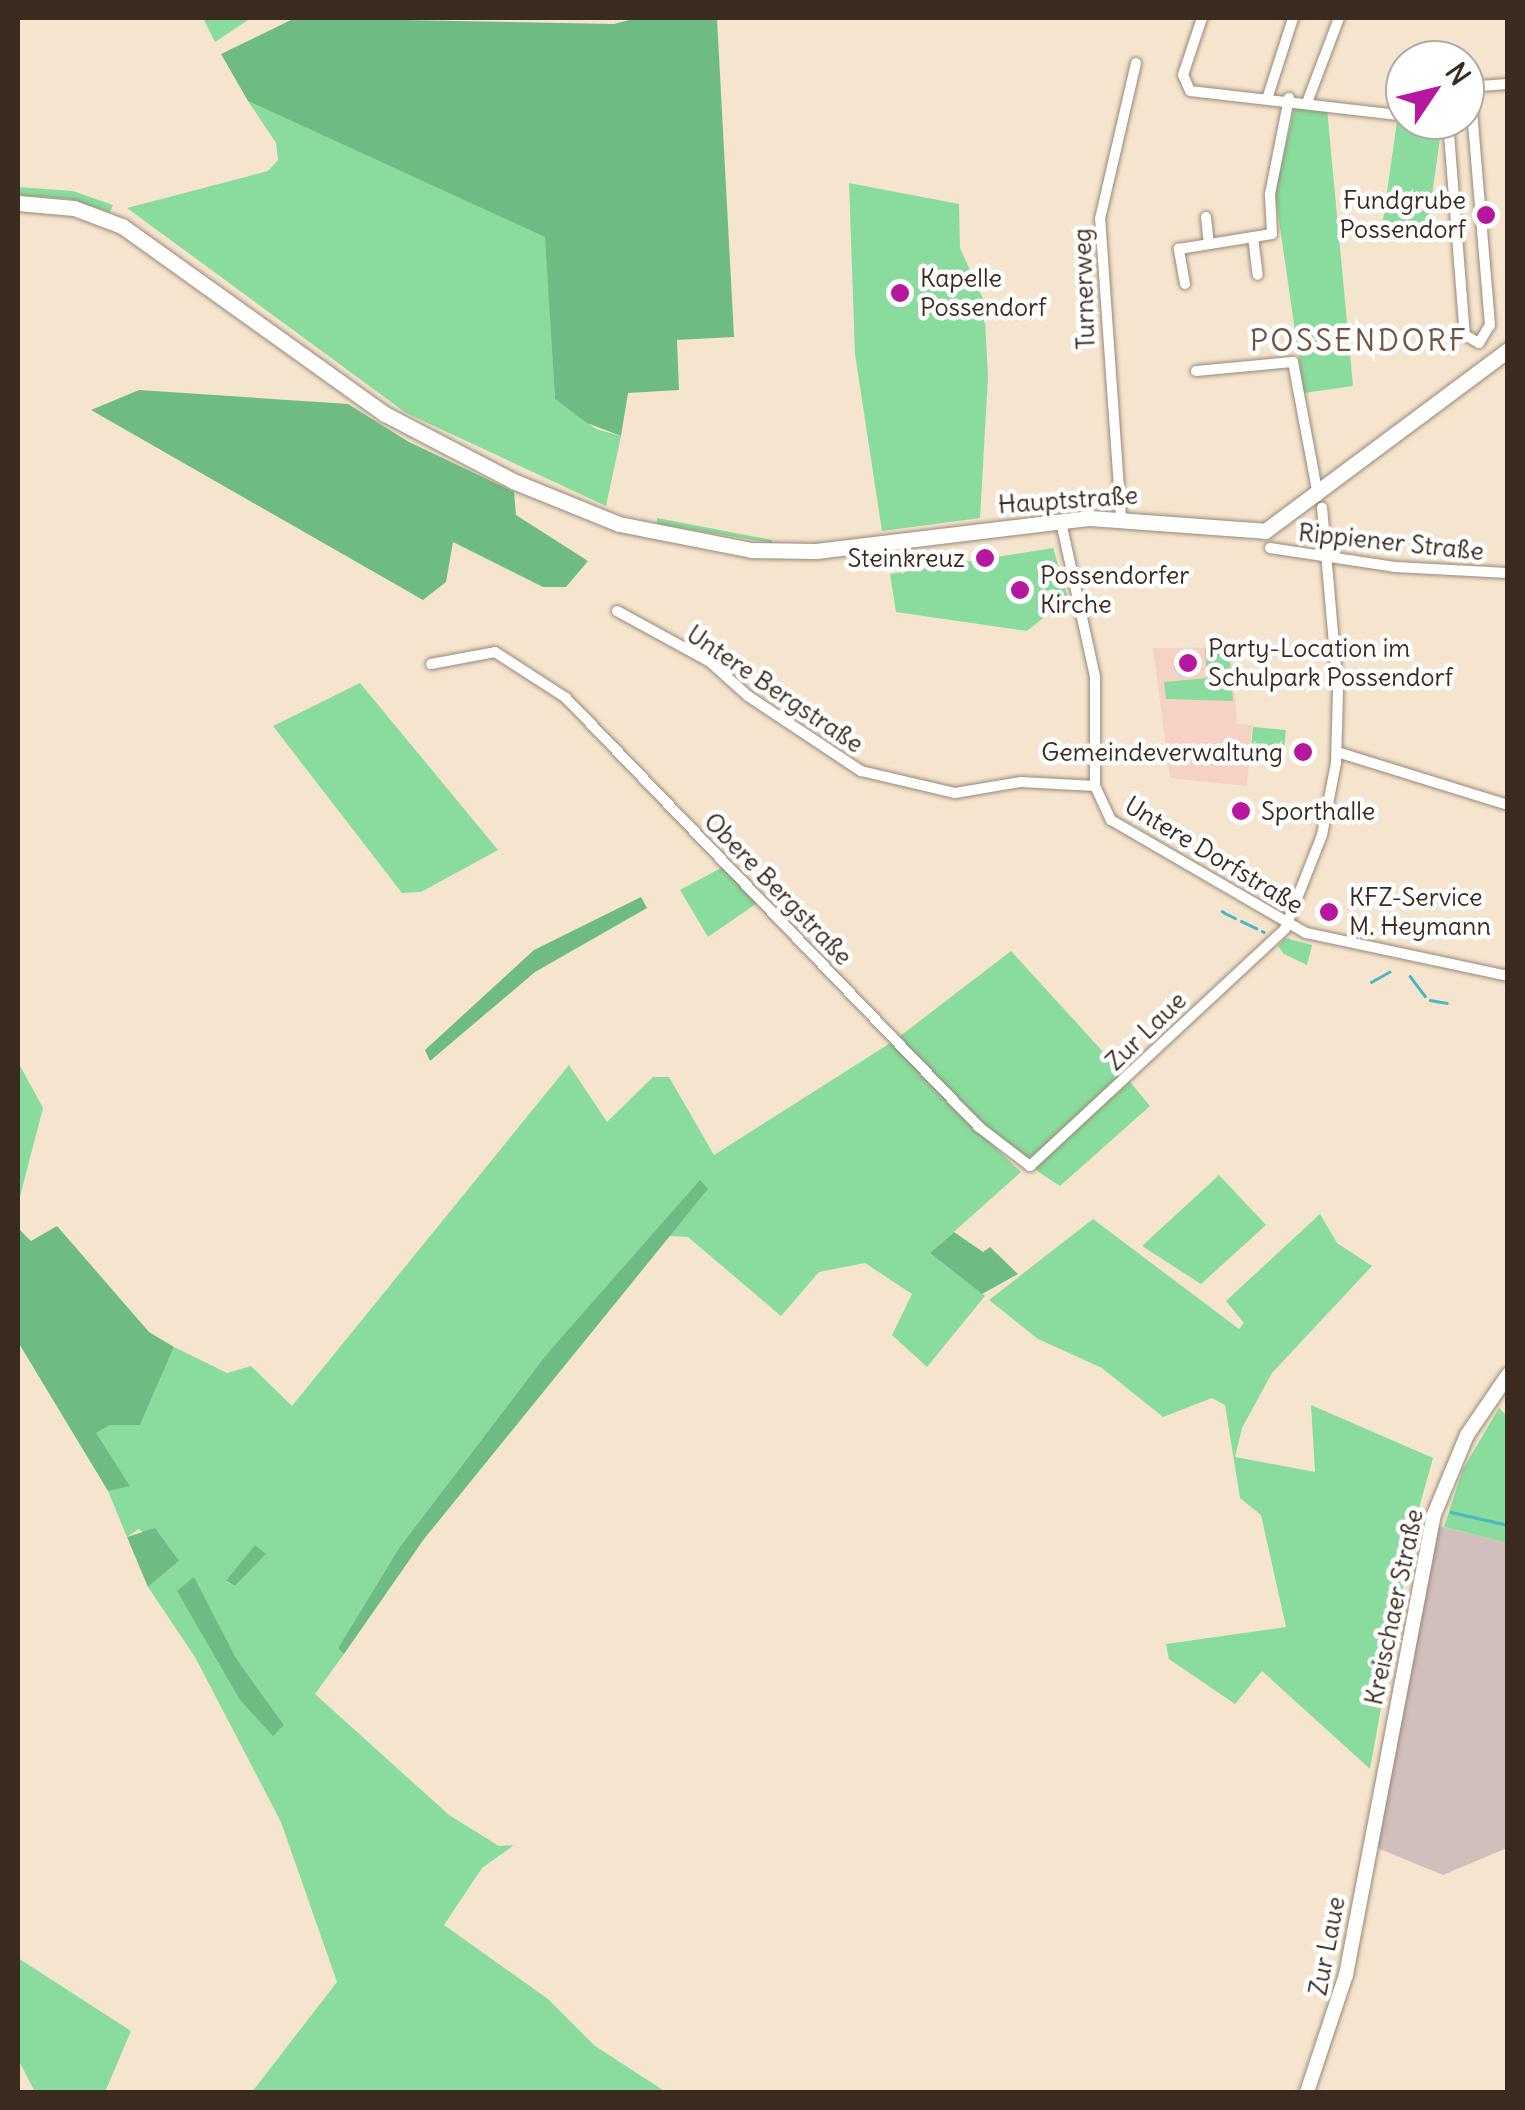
<!DOCTYPE html>
<meta charset="utf-8">
<style>
body{margin:0}
#map{position:relative;width:1525px;height:2110px;overflow:hidden;background:#f6e5ce;font-family:Delius,sans-serif}
div>[style]{position:absolute}
.built>*{inset:0;background:#f5d2c3}
.industrial>*{inset:0;background:#d1bfbd}
.green>*{inset:0;background:#89dc9d;transform-origin:0 0}
.forest>*{inset:0;background:#6ebc84}
.water>*{inset:0;background:#4ab7c5}
.round{border-radius:50%}
.stream>*{height:2.5px;margin:-1.25px;padding:0 1.25px;transform-origin:1.25px;border-radius:1.25px;background:#4ab7c5}
.roads{filter:drop-shadow(0 0 2px #988876) drop-shadow(0 0 2px #988876)}
.minor>*{height:10px;margin:-5px;padding:0 5px;transform-origin:5px;border-radius:5px;background:#fff}
.secondary>*{height:14px;margin:-7px;padding:0 7px;transform-origin:7px;border-radius:7px;background:#fff}
.primary>*{height:15px;margin:-7.5px;padding:0 7.5px;transform-origin:7.5px;border-radius:7.5px;background:#fff}
.dots>*{width:28px;height:28px;translate:-50% -50%;box-sizing:border-box;border:5px solid #fff;border-radius:50%}
span{translate:-50% -50%;white-space:nowrap;text-align:center;line-height:1.15;-webkit-text-stroke:9px #fff;paint-order:stroke}
.poi-label{font-size:25px;color:#3b2a1e}
.right{translate:-100% -50%;text-align:right}
.left{translate:0 -50%;text-align:left}
.street-label{font-size:25px;color:#3b2a1e}
.quarter-label{font-size:30px;color:#725440;letter-spacing:2.5px}
.frame{position:absolute;inset:0;border:20px solid #3b2a1e;pointer-events:none}
.north{position:absolute;left:1385px;top:40px;width:100px;height:100px;box-sizing:border-box;background:#fff;border:2px solid #b1aaa5;border-radius:50%;rotate:55deg;font-size:28px;font-weight:700;line-height:40px;text-align:center;color:#3b2a1e}
.north::after{content:'';display:block;margin:auto;width:35px;height:45px;background:#b5179e;clip-path:polygon(50% 0,100% 100%,50% 72%,0 100%)}
</style>
<div id="map">
<div class="built">
<div style="clip-path:polygon(1232px 647px,1237px 724px,1252px 725px,1247px 786px,1170px 778px,1153px 648px)"></div>
</div>
<div class="industrial">
<div style="clip-path:polygon(1439px 1526px,1507px 1543px,1507px 1848px,1443px 1875px,1375px 1847px)"></div>
</div>
<div class="green">
<div style="clip-path:polygon(203px 18px,251px 18px,215px 42px)"></div>
<div style="clip-path:polygon(248px 101px,546px 237px,555px 399px,596px 429px,621px 436px,606px 506px,406px 413px,127px 208px,268px 171px,278px 160px,276px 143px)"></div>
<div style="clip-path:polygon(1295px 105px,1327px 109px,1353px 386px,1304px 393px,1275px 193px)"></div>
<div style="left:1397px;top:121px;width:45px;height:102px;rotate:8deg"></div>
<div style="clip-path:polygon(849px 183px,959px 204px,960px 248px,984px 301px,988px 377px,980px 518px,882px 531px,855px 354px)"></div>
<div style="clip-path:polygon(18px 187px,73px 191px,113px 205px,110px 212px,69px 199px,18px 195px)"></div>
<div style="clip-path:polygon(657px 518px,772px 540px,772px 543px,657px 524px)"></div>
<div style="clip-path:polygon(1053px 548px,1068px 598px,1027px 631px,896px 612px,890px 574px)"></div>
<div style="clip-path:polygon(1205px 649px,1229px 649px,1233px 701px,1166px 699px,1164px 682px,1207px 678px)"></div>
<div style="clip-path:polygon(360px 683px,498px 850px,421px 892px,402px 893px,273px 726px)"></div>
<div style="left:1253px;top:727px;width:33px;height:17px;rotate:5deg"></div>
<div style="clip-path:polygon(723px 867px,763px 899px,708px 937px,680px 890px)"></div>
<div style="clip-path:polygon(1285px 938px,1312px 945px,1307px 965px,1284px 954px,1278px 946px)"></div>
<div style="clip-path:polygon(evenodd,1011px 951px,1126px 1077px,1037px 1154px,1023px 1159px,977px 1130px,1021px 1172px,930px 1253px,985px 1296px,927px 1367px,892px 1335px,912px 1294px,865px 1263px,819px 1272px,781px 1316px,688px 1237px,669px 1236px,708px 1189px,546px 1355px,399px 1548px,338px 1648px,344px 1654px,315px 1694px,449px 1815px,499px 1846px,514px 1845px,482px 1868px,444px 1925px,548px 1999px,595px 2046px,666px 2092px,252px 2092px,337px 1982px,281px 1822px,195px 1657px,148px 1587px,178px 1562px,139px 1529px,127px 1537px,108px 1491px,129px 1485px,95px 1433px,110px 1425px,140px 1425px,174px 1347px,227px 1373px,251px 1366px,292px 1406px,569px 1065px,607px 1122px,653px 1077px,669px 1077px,714px 1155px,895px 1040px,1011px 951px,255px 1546px,265px 1555px,235px 1586px,226px 1582px,255px 1546px,1011px 951px,194px 1578px,236px 1658px,284px 1725px,273px 1735px,240px 1700px,219px 1661px,194px 1578px)"></div>
<div style="clip-path:polygon(18px 1062px,43px 1108px,18px 1204px)"></div>
<div style="clip-path:polygon(1130px 1082px,1150px 1106px,1060px 1186px,1037px 1171px,1035px 1165px)"></div>
<div style="clip-path:polygon(1219px 1175px,1266px 1225px,1201px 1284px,1142px 1246px)"></div>
<div style="clip-path:polygon(1320px 1214px,1337px 1243px,1372px 1266px,1272px 1373px,1242px 1428px,1235px 1457px,1315px 1472px,1311px 1405px,1433px 1458px,1414px 1526px,1370px 1769px,1262px 1671px,1235px 1704px,1169px 1659px,1166px 1644px,1286px 1627px,1261px 1515px,1240px 1498px,1225px 1405px,1212px 1398px,1163px 1417px,1102px 1368px,1038px 1339px,989px 1300px,1093px 1219px,1239px 1329px,1244px 1323px,1226px 1301px)"></div>
<div style="clip-path:polygon(1499px 1408px,1507px 1416px,1507px 1543px,1444px 1527px,1463px 1469px)"></div>
<div style="clip-path:polygon(18px 1958px,131px 2031px,105px 2092px,35px 2092px,18px 2059px)"></div>
</div>
<div class="forest">
<div style="clip-path:polygon(295px 18px,614px 24px,637px 18px,717px 18px,734px 337px,677px 340px,679px 390px,628px 393px,621px 436px,587px 423px,555px 399px,545px 237px,248px 101px,221px 54px)"></div>
<div style="clip-path:polygon(139px 390px,348px 404px,409px 442px,514px 492px,516px 515px,588px 561px,566px 587px,543px 587px,453px 542px,446px 582px,423px 600px,91px 410px)"></div>
<div style="clip-path:polygon(641px 897px,647px 908px,535px 972px,430px 1061px,425px 1050px,534px 950px)"></div>
<div style="clip-path:polygon(700px 1180px,708px 1189px,424px 1539px,344px 1654px,338px 1648px,399px 1548px,546px 1355px)"></div>
<div style="clip-path:polygon(57px 1226px,149px 1332px,174px 1347px,140px 1425px,110px 1425px,96px 1433px,130px 1486px,108px 1491px,18px 1342px,18px 1228px,31px 1241px)"></div>
<div style="clip-path:polygon(954px 1232px,983px 1252px,990px 1247px,1018px 1274px,982px 1294px,930px 1253px)"></div>
<div style="clip-path:polygon(155px 1528px,179px 1561px,148px 1587px,127px 1537px)"></div>
<div style="clip-path:polygon(255px 1545px,266px 1554px,235px 1586px,226px 1581px)"></div>
<div style="clip-path:polygon(194px 1577px,236px 1658px,284px 1725px,273px 1736px,240px 1700px,177px 1591px)"></div>
</div>
<div class="water">
<div class="round" style="left:1174px;top:651px;width:26px;height:26px"></div>
</div>
<div class="stream">
<div style="left:1222px;top:911px;width:4px;rotate:34deg"></div>
<div style="left:1227px;top:914px;width:9px;rotate:27deg"></div>
<div style="left:1241px;top:921px;width:17px;rotate:25deg"></div>
<div style="left:1262px;top:931px;width:2px;rotate:27deg"></div>
<div style="left:1410px;top:976px;width:25px;rotate:53deg"></div>
<div style="left:1371px;top:982px;width:21px;rotate:-29deg"></div>
<div style="left:1430px;top:1000px;width:17px;rotate:10deg"></div>
<div style="left:1451px;top:1512px;width:58px;rotate:12.8deg"></div>
</div>
<div class="roads">
<div class="minor">
<div style="left:1202px;top:18px;width:60px;rotate:108.4deg"></div>
<div style="left:1183px;top:75px;width:17px;rotate:66deg"></div>
<div style="left:1190px;top:91px;width:216px;rotate:6.6deg"></div>
<div style="left:1465px;top:87px;width:43px;rotate:-4deg"></div>
<div style="left:1268px;top:96px;width:82px;rotate:-72.2deg"></div>
<div style="left:1308px;top:100px;width:88px;rotate:-69.3deg"></div>
<div style="left:1458px;top:120px;width:10px;rotate:174deg"></div>
<div style="left:1448px;top:121px;width:215px;rotate:85.5deg"></div>
<div style="left:1465px;top:335px;width:16px;rotate:30deg"></div>
<div style="left:1479px;top:343px;width:21px;rotate:-59deg"></div>
<div style="left:1490px;top:325px;width:239px;rotate:-94.8deg"></div>
<div style="left:1206px;top:217px;width:27px;rotate:84deg"></div>
<div style="left:1253px;top:237px;width:38px;rotate:83deg"></div>
<div style="left:1185px;top:284px;width:36px;rotate:-100deg"></div>
<div style="left:1179px;top:249px;width:94px;rotate:-9.2deg"></div>
<div style="left:1272px;top:234px;width:40px;rotate:-92.9deg"></div>
<div style="left:1270px;top:194px;width:98px;rotate:-78.8deg"></div>
<div style="left:1196px;top:371px;width:97px;rotate:-5.3deg"></div>
<div style="left:1293px;top:362px;width:136px;rotate:79.4deg"></div>
<div style="left:1121px;top:517px;width:299px;rotate:-94deg"></div>
<div style="left:1100px;top:219px;width:160px;rotate:-77deg"></div>
<div style="left:1061px;top:522px;width:159px;rotate:77.6deg"></div>
<div style="left:1095px;top:677px;width:109px;rotate:90deg"></div>
<div style="left:1095px;top:786px;width:38px;rotate:65deg"></div>
<div style="left:1111px;top:820px;width:225px;rotate:30.1deg"></div>
<div style="left:1306px;top:933px;width:207px;rotate:12deg"></div>
<div style="left:1270px;top:548px;width:126px;rotate:8.6deg"></div>
<div style="left:1395px;top:567px;width:113px;rotate:3deg"></div>
<div style="left:617px;top:611px;width:106px;rotate:28.7deg"></div>
<div style="left:710px;top:662px;width:51px;rotate:41.8deg"></div>
<div style="left:748px;top:696px;width:136px;rotate:33.6deg"></div>
<div style="left:861px;top:771px;width:97px;rotate:13.2deg"></div>
<div style="left:955px;top:793px;width:67px;rotate:-9.5deg"></div>
<div style="left:1021px;top:782px;width:74px;rotate:3.1deg"></div>
<div style="left:431px;top:664px;width:65px;rotate:-10.6deg"></div>
<div style="left:495px;top:652px;width:85px;rotate:32.9deg"></div>
<div style="left:566px;top:698px;width:595px;rotate:46.09deg"></div>
<div style="left:979px;top:1127px;width:64px;rotate:37.4deg"></div>
<div style="left:1030px;top:1166px;width:348px;rotate:-42.9deg"></div>
<div style="left:1285px;top:929px;width:101px;rotate:-68.5deg"></div>
<div style="left:1322px;top:835px;width:73px;rotate:-79deg"></div>
<div style="left:1336px;top:763px;width:73px;rotate:-88.4deg"></div>
<div style="left:1338px;top:690px;width:183px;rotate:-95deg"></div>
<div style="left:1337px;top:752px;width:179px;rotate:17.2deg"></div>
</div>
<div class="secondary">
<div style="left:1307px;top:2092px;width:123px;rotate:-71.6deg"></div>
<div style="left:1346px;top:1975px;width:466px;rotate:-79.2deg"></div>
<div style="left:1433px;top:1517px;width:89px;rotate:-67.5deg"></div>
<div style="left:1467px;top:1435px;width:73px;rotate:-55.7deg"></div>
</div>
<div class="primary">
<div style="left:18px;top:203px;width:56px;rotate:5.1deg"></div>
<div style="left:74px;top:208px;width:51px;rotate:20.6deg"></div>
<div style="left:122px;top:226px;width:323px;rotate:35.6deg"></div>
<div style="left:385px;top:414px;width:144px;rotate:27.6deg"></div>
<div style="left:513px;top:481px;width:114px;rotate:22.1deg"></div>
<div style="left:619px;top:524px;width:135px;rotate:11.1deg"></div>
<div style="left:751px;top:550px;width:65px;rotate:0.9deg"></div>
<div style="left:816px;top:551px;width:276px;rotate:-6.9deg"></div>
<div style="left:1090px;top:518px;width:175px;rotate:4.2deg"></div>
<div style="left:1265px;top:531px;width:303px;rotate:-36.7deg"></div>
</div>
</div>
<div class="dots">
<div style="left:1486px;top:215px;background:#b5179e"></div>
<div style="left:900px;top:293px;background:#b5179e"></div>
<div style="left:985px;top:558px;background:#b5179e"></div>
<div style="left:1020px;top:590px;background:#b5179e"></div>
<div style="left:1188px;top:663px;background:#b5179e"></div>
<div style="left:1303px;top:752px;background:#b5179e"></div>
<div style="left:1241px;top:811px;background:#b5179e"></div>
<div style="left:1329px;top:912px;background:#b5179e"></div>
</div>
<div class="poi-label">
<span class="right" style="left:1466px;top:215px">Fundgrube<br>Possendorf</span>
<span class="left" style="left:920px;top:293px">Kapelle<br>Possendorf</span>
<span class="right" style="left:965px;top:558px">Steinkreuz</span>
<span class="left" style="left:1040px;top:590px">Possendorfer<br>Kirche</span>
<span class="left" style="left:1208px;top:663px">Party-Location im<br>Schulpark Possendorf</span>
<span class="right" style="left:1283px;top:752px">Gemeindeverwaltung</span>
<span class="left" style="left:1261px;top:811px">Sporthalle</span>
<span class="left" style="left:1349px;top:912px">KFZ-Service<br>M. Heymann</span>
</div>
<div class="street-label">
<span style="left:1084px;top:289px;rotate:-92deg">Turnerweg</span>
<span style="left:1068px;top:500px;rotate:-4deg">Hauptstraße</span>
<span style="left:1391px;top:542px;rotate:6deg">Rippiener Straße</span>
<span style="left:775px;top:689px;rotate:34deg">Untere Bergstraße</span>
<span style="left:1214px;top:855px;rotate:31deg">Untere Dorfstraße</span>
<span style="left:778px;top:889px;rotate:46deg">Obere Bergstraße</span>
<span style="left:1146px;top:1031px;rotate:-44deg">Zur Laue</span>
<span style="left:1394px;top:1607px;rotate:-78deg">Kreischaer Straße</span>
<span style="left:1327px;top:1946px;rotate:-79deg">Zur Laue</span>
</div>
<div class="quarter-label">
<span style="left:1359px;top:340px">POSSENDORF</span>
</div>
<div class="frame"></div>
<div class="north">N</div>
</div>
